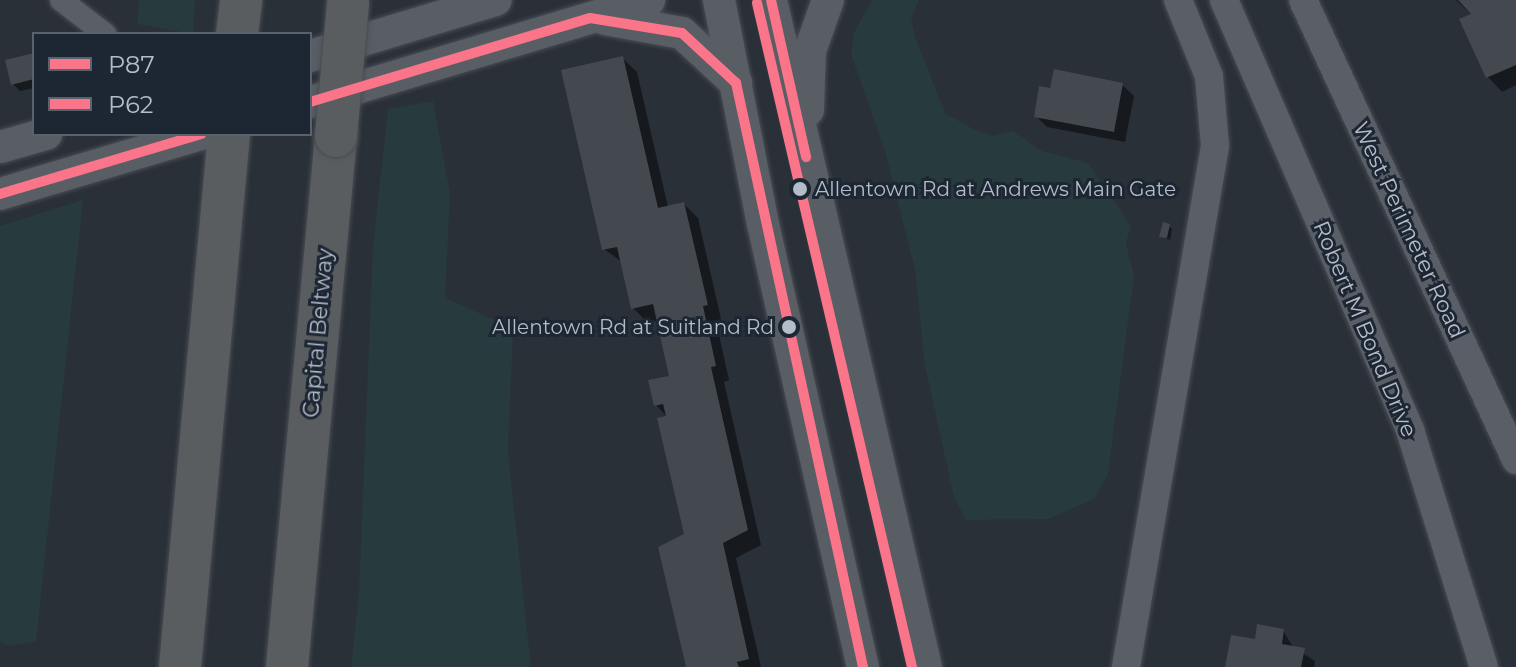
<!DOCTYPE html>
<style>
body{margin:0}
#map{position:relative;width:1516px;height:667px;overflow:hidden;background:#2a3038;font-family:Montserrat,sans-serif}
div>[style]{position:absolute}
.green>*{inset:0;background:#273a3e}
.shadow>*{inset:0;background:#0007}
.building>*{inset:0;background:#444950}
.roads{filter:drop-shadow(0 0 2px #484c53) drop-shadow(0 0 2px #484c53)}
.minor>*{height:22px;margin:-11px;padding:0 11px;transform-origin:11px;border-radius:11px;background:#5a5e66}
.tertiary>*{height:28px;margin:-14px;padding:0 14px;transform-origin:14px;border-radius:14px;background:#5a5e66}
.secondary>*{height:32px;margin:-16px;padding:0 16px;transform-origin:16px;border-radius:16px;background:#595d64}
.motorway>*{height:42px;margin:-21px;padding:0 21px;transform-origin:21px;border-radius:21px;background:#5a5d60}
.bridges{filter:drop-shadow(0 0 2px #474c53) drop-shadow(0 0 2px #474c53)}
.motorway-bridge>*{height:42px;margin:-21px;padding:0 21px;transform-origin:21px;border-radius:21px;background:#5a5d60}
.bus-1>*{height:10px;margin:-5px;padding:0 5px;transform-origin:5px;border-radius:5px;background:#fa758a}
.bus-2>*{height:10px;margin:-5px;padding:0 5px;transform-origin:5px;border-radius:5px;background:#fa758a}
.dots>*{width:22px;height:22px;translate:-50% -50%;box-sizing:border-box;border:4px solid #1d2633;border-radius:50%}
span{translate:-50% -50%;white-space:nowrap;text-align:center;line-height:1.15;-webkit-text-stroke:6px #1d2633;paint-order:stroke}
.bus-label{font-size:20px;color:#b4bcc9}
.left{translate:0 -50%;text-align:left}
.right{translate:-100% -50%;text-align:right}
.street-label{font-size:22px;color:#b4bcc9}
.legend{position:absolute;left:32px;top:32px;width:280px;height:104px;box-sizing:border-box;background:#1d2633;border:2px solid #59626f;margin:0;padding:10px 14px;list-style:none;font-size:24px;color:#b4bcc9}
.legend li{display:flex;align-items:center;gap:16px;height:40px}
.legend b{width:40px;border:2px solid #59626f}
</style>
<div id="map">
<div class="green">
<div style="clip-path:polygon(139px 0,195px 0,193px 34px,137px 24px)"></div>
<div style="clip-path:polygon(872px 0,919px 0,911px 18px,915px 37px,945px 113px,973px 129px,993px 136px,1013px 131px,1042px 151px,1088px 163px,1131px 226px,1126px 243px,1134px 276px,1108px 474px,1094px 499px,1048px 519px,966px 520px,954px 497px,925px 366px,915px 269px,886px 154px,851px 54px,854px 33px)"></div>
<div style="clip-path:polygon(433px 101px,450px 193px,445px 298px,513px 328px,508px 452px,531px 667px,351px 667px,359px 593px,373px 245px,388px 109px)"></div>
<div style="clip-path:polygon(83px 200px,36px 641px,8px 646px,0 641px,0 226px)"></div>
</div>
<div class="shadow">
<div style="clip-path:polygon(1516px 0,1516px 85px,1502px 92px,1488px 77px,1478px 21px,1456px 0)"></div>
<div style="clip-path:polygon(34px 55px,34px 88px,20px 91px,13px 84px)"></div>
<div style="clip-path:polygon(622px 58px,637px 72px,668px 207px,684px 204px,698px 218px,721px 319px,716px 321px,729px 380px,724px 382px,761px 545px,736px 558px,761px 667px,688px 667px,686px 535px,668px 418px,656px 405px,672px 377px,658px 320px,648px 323px,633px 308px,623px 263px,604px 249px)"></div>
<div style="clip-path:polygon(1122px 85px,1134px 96px,1125px 142px,1047px 127px,1036px 116px,1052px 90px)"></div>
<div style="clip-path:polygon(1169px 226px,1172px 229px,1170px 240px,1162px 236px)"></div>
<div style="clip-path:polygon(1283px 631px,1294px 648px,1315px 661px,1314px 667px,1227px 667px,1256px 641px)"></div>
</div>
<div class="building">
<div style="clip-path:polygon(1458px 0,1516px 0,1516px 65px,1486px 78px,1459px 19px,1471px 14px)"></div>
<div style="clip-path:polygon(34px 53px,34px 79px,11px 85px,5px 60px)"></div>
<div style="clip-path:polygon(623px 56px,658px 208px,684px 202px,708px 305px,703px 306px,716px 366px,711px 367px,748px 530px,723px 543px,749px 659px,737px 662px,739px 667px,686px 667px,658px 547px,684px 534px,657px 418px,666px 416px,663px 404px,654px 406px,648px 380px,669px 376px,653px 304px,631px 309px,617px 247px,602px 250px,561px 70px)"></div>
<div style="clip-path:polygon(1054px 69px,1123px 83px,1114px 132px,1034px 117px,1039px 86px,1050px 88px)"></div>
<div style="clip-path:polygon(1163px 222px,1170px 224px,1167px 238px,1159px 237px)"></div>
<div style="clip-path:polygon(1257px 624px,1284px 629px,1282px 644px,1305px 648px,1301px 667px,1225px 667px,1231px 635px,1255px 639px)"></div>
</div>
<div class="roads">
<div class="minor">
<div style="left:61px;top:0;width:56px;rotate:37.7deg"></div>
</div>
<div class="tertiary">
<div style="left:1224px;top:0;width:469px;rotate:66.6deg"></div>
<div style="left:1410px;top:430px;width:248px;rotate:72.7deg"></div>
<div style="left:1303px;top:0;width:507px;rotate:65.15deg"></div>
<div style="left:1126px;top:667px;width:529px;rotate:-80.31deg"></div>
<div style="left:1215px;top:146px;width:70px;rotate:-94.9deg"></div>
<div style="left:1209px;top:76px;width:82px;rotate:-112.2deg"></div>
</div>
<div class="secondary">
<div style="left:719px;top:0;width:228px;rotate:78.9deg"></div>
<div style="left:763px;top:224px;width:454px;rotate:77.3deg"></div>
<div style="left:771px;top:0;width:685px;rotate:76.92deg"></div>
<div style="left:605px;top:19px;width:78px;rotate:10.3deg"></div>
<div style="left:682px;top:33px;width:74px;rotate:42.8deg"></div>
<div style="left:310px;top:56px;width:194px;rotate:-16.8deg"></div>
<div style="left:310px;top:102px;width:354px;rotate:-16.7deg"></div>
<div style="left:808px;top:110px;width:59px;rotate:-88.1deg"></div>
<div style="left:810px;top:51px;width:54px;rotate:-70.6deg"></div>
<div style="left:0;top:147px;width:48px;rotate:-15.8deg"></div>
<div style="left:0;top:194px;width:210px;rotate:-16.6deg"></div>
</div>
<div class="motorway">
<div style="left:237px;top:34px;width:34px;rotate:-83deg"></div>
<div style="left:180px;top:667px;width:535px;rotate:-84.75deg"></div>
<div style="left:287px;top:667px;width:533px;rotate:-84.73deg"></div>
</div>
</div>
<div class="bridges">
<div class="motorway-bridge">
<div style="left:336px;top:136px;width:133px;rotate:-84.8deg"></div>
</div>
</div>
<div class="bus-1">
<div style="left:771px;top:0;width:161px;rotate:77.4deg"></div>
<div style="left:310px;top:102px;width:292px;rotate:-16.7deg"></div>
<div style="left:590px;top:18px;width:93px;rotate:9.3deg"></div>
<div style="left:682px;top:33px;width:74px;rotate:42.8deg"></div>
<div style="left:736px;top:83px;width:598px;rotate:77.73deg"></div>
<div style="left:0;top:194px;width:210px;rotate:-16.6deg"></div>
</div>
<div class="bus-2">
<div style="left:757px;top:3px;width:682px;rotate:76.86deg"></div>
</div>
<div class="dots">
<div style="left:800px;top:189px;background:#b4bcc9"></div>
<div style="left:789px;top:327px;background:#b4bcc9"></div>
</div>
<div class="bus-label">
<span class="left" style="left:815px;top:189px">Allentown Rd at Andrews Main Gate</span>
<span class="right" style="left:774px;top:327px">Allentown Rd at Suitland Rd</span>
</div>
<div class="street-label">
<span style="left:1409px;top:230px;rotate:65deg">West Perimeter Road</span>
<span style="left:1365px;top:329px;rotate:67deg">Robert M Bond Drive</span>
<span style="left:318px;top:333px;rotate:-85deg">Capital Beltway</span>
</div>
<ul class="legend">
<li><b style="height:10px;background:#fa758a"></b>P87</li>
<li><b style="height:10px;background:#fa758a"></b>P62</li>
</ul>
</div>
